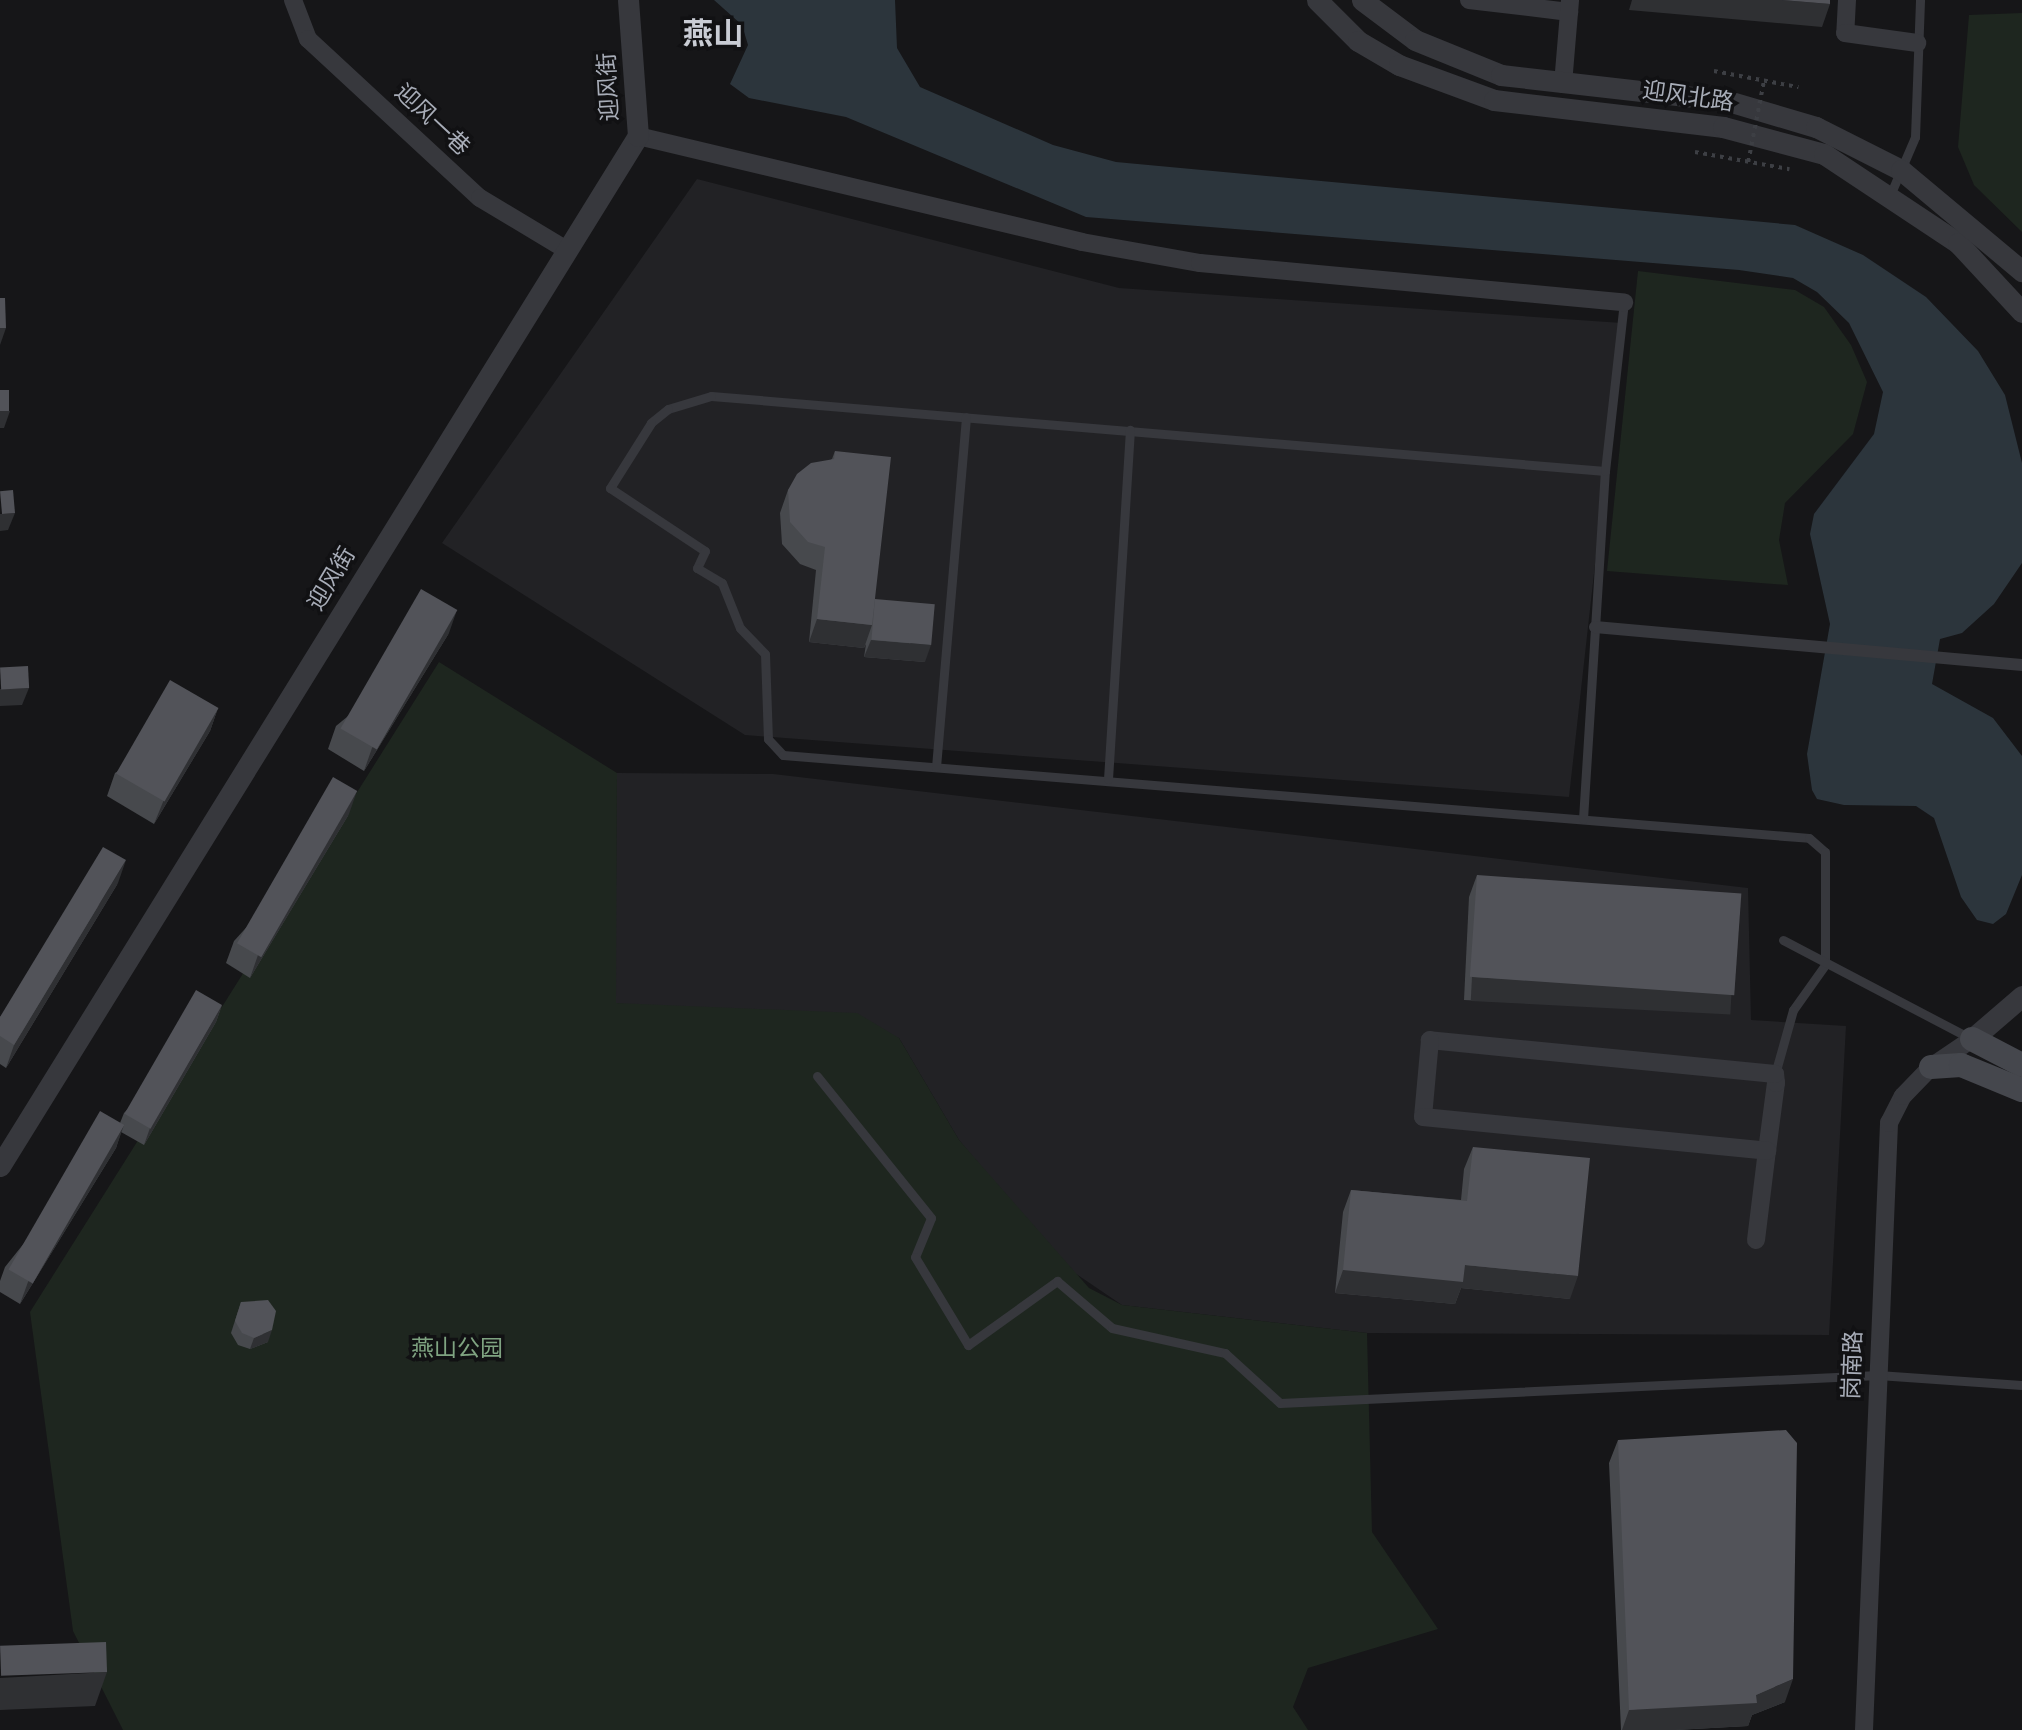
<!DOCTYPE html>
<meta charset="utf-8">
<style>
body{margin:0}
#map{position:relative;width:2022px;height:1730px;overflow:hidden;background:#161618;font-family:"Roboto Condensed","Noto Sans SC",sans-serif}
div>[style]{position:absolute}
.built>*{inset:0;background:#222225}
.green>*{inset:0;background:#1e261f}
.water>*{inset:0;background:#2c353c}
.path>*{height:3.5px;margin-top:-1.75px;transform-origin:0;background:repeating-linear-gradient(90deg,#3d3f44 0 3.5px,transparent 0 8.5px)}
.service>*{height:9px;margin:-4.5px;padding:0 4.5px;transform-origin:4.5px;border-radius:4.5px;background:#37383d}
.pedestrian>*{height:12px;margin:-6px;padding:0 6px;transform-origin:6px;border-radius:6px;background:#37383d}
.minor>*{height:18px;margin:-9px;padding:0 9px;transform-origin:9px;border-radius:9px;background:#37383d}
.tertiary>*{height:21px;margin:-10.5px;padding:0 10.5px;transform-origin:10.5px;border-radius:10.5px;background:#37383d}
.secondary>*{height:24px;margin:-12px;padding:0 12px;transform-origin:12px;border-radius:12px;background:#45474d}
.path-bridge>*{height:3.5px;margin-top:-1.75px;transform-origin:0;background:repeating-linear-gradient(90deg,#3d3f44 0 3.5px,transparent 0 8.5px)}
.wall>*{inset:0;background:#47494d}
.shaded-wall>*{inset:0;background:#2f3033;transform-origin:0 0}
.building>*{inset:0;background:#525359;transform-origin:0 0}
span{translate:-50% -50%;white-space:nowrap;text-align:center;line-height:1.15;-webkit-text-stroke:7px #111113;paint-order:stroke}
.street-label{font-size:23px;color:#a8adb8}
.park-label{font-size:23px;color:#7fa381}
.district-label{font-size:30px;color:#c9ccd4;font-weight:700}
</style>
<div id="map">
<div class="built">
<div style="clip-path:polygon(697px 179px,1119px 288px,1622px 323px,1569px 797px,745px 735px,442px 543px)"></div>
<div style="clip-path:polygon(617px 773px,773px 774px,1748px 888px,1751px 1020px,1846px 1026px,1829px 1335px,1367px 1333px,1122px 1305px,1063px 1265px,959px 1140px,899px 1038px,615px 1003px)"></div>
</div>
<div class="green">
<div style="clip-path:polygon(2022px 13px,2022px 232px,1974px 185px,1958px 147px,1969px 15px)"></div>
<div style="clip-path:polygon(1638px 271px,1795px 290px,1824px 307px,1851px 345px,1867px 382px,1853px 434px,1785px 503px,1779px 540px,1788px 585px,1607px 571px)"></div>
<div style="clip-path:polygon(439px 662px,617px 773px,616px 1003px,857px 1013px,899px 1038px,959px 1140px,1089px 1288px,1122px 1305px,1367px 1333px,1372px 1532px,1438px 1629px,1308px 1668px,1293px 1707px,1308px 1730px,123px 1730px,73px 1631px,30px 1312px)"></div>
</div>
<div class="water">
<div style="clip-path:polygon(714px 0,895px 0,897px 48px,920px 87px,1053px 145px,1116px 162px,1795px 225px,1863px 255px,1926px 297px,1978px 351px,2005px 395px,2022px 463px,2022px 563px,1994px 604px,1962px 633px,1940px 639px,1932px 684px,1993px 718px,2022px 756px,2022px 875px,2006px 914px,1993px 924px,1977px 920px,1961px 897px,1934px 818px,1916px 806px,1844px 805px,1817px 799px,1812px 790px,1807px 754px,1830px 624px,1810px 534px,1814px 514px,1874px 434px,1883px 392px,1849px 323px,1817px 292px,1793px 278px,1739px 270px,1086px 217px,846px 117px,749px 98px,730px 84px,748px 45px,742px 25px)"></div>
</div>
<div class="path">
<div style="left:1714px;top:71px;width:86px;rotate:10.8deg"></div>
<div style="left:1695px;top:152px;width:96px;rotate:10.3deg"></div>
</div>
<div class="service">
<div style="left:1891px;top:193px;width:61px;rotate:-66.8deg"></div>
<div style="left:1915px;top:137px;width:137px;rotate:-87.9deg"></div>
<div style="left:1605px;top:471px;width:897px;rotate:-175.2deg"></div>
<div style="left:711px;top:396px;width:45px;rotate:163.2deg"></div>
<div style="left:668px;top:409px;width:22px;rotate:141deg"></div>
<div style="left:651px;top:423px;width:77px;rotate:122.2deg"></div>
<div style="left:610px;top:488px;width:114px;rotate:33.6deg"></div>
<div style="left:705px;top:551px;width:19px;rotate:115deg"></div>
<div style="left:697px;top:568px;width:29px;rotate:31deg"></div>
<div style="left:722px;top:583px;width:48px;rotate:68.2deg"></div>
<div style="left:740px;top:628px;width:36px;rotate:46deg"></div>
<div style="left:765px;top:654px;width:85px;rotate:88deg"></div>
<div style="left:768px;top:739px;width:22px;rotate:47deg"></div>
<div style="left:783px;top:755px;width:1029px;rotate:4.62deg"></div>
<div style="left:1809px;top:838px;width:21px;rotate:41deg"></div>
<div style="left:1825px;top:852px;width:113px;rotate:90deg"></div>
<div style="left:1825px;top:965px;width:55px;rotate:125.4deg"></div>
<div style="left:1793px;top:1010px;width:66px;rotate:105.7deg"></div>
<div style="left:936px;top:767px;width:351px;rotate:-85.1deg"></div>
<div style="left:1108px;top:779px;width:350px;rotate:-86.4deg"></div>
<div style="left:1583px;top:819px;width:349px;rotate:-86.4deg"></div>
<div style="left:1605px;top:471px;width:170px;rotate:-83.6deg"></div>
<div style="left:1783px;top:940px;width:211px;rotate:27.7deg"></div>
<div style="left:817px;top:1076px;width:182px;rotate:51.2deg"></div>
<div style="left:931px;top:1218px;width:42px;rotate:112.3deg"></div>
<div style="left:915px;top:1257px;width:103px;rotate:58.9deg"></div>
<div style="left:968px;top:1345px;width:110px;rotate:-35.7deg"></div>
<div style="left:1057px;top:1281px;width:72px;rotate:40.5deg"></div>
<div style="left:1112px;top:1328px;width:116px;rotate:12.5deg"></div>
<div style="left:1225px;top:1353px;width:74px;rotate:42.3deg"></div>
<div style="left:1280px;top:1403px;width:599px;rotate:-2.68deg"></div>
<div style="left:1878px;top:1375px;width:144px;rotate:4deg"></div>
</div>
<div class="pedestrian">
<div style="left:1595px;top:627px;width:429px;rotate:5.1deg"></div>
</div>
<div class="minor">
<div style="left:293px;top:0;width:42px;rotate:69deg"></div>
<div style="left:308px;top:39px;width:234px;rotate:42.8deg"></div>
<div style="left:480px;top:198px;width:99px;rotate:31deg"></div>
<div style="left:1469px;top:0;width:101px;rotate:6.8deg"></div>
<div style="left:1847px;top:0;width:33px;rotate:93deg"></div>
<div style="left:1845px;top:33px;width:73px;rotate:7.9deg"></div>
<div style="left:1563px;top:84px;width:84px;rotate:-85.2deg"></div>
<div style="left:638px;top:136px;width:456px;rotate:13.4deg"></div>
<div style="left:1082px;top:242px;width:120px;rotate:10.1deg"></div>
<div style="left:1200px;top:263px;width:426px;rotate:5.3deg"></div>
<div style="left:1756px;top:1240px;width:90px;rotate:-83deg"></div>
<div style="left:1767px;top:1151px;width:69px;rotate:-82.5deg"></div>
<div style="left:1776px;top:1083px;width:9px;rotate:-96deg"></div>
<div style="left:1775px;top:1074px;width:347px;rotate:-174.4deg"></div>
<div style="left:1430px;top:1040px;width:77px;rotate:95.2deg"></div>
<div style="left:1423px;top:1117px;width:346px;rotate:5.6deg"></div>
<div style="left:1864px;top:1730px;width:608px;rotate:-87.64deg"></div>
<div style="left:1889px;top:1123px;width:30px;rotate:-63deg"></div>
<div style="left:1903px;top:1096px;width:40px;rotate:-46deg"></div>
<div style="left:1931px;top:1067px;width:50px;rotate:-34.3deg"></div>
</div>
<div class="tertiary">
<div style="left:1317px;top:0;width:58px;rotate:45deg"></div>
<div style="left:1358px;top:41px;width:48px;rotate:30.3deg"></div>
<div style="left:1399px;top:65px;width:101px;rotate:20.2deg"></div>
<div style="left:1494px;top:100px;width:231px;rotate:6.7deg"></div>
<div style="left:1723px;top:127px;width:105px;rotate:15deg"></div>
<div style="left:1824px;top:154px;width:161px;rotate:33.6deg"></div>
<div style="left:1958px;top:243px;width:94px;rotate:47.2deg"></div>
<div style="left:1362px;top:0;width:66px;rotate:37deg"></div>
<div style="left:1415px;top:40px;width:93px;rotate:22.1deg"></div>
<div style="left:1501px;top:75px;width:228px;rotate:6.5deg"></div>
<div style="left:1728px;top:101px;width:92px;rotate:16.5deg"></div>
<div style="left:1816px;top:127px;width:95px;rotate:26.8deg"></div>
<div style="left:1901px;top:170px;width:158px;rotate:39.9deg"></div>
<div style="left:1972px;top:1039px;width:66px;rotate:-40.7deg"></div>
<div style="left:0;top:1166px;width:1212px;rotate:-58.23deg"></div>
<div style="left:638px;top:136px;width:136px;rotate:-94.2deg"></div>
</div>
<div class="secondary">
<div style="left:1972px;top:1039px;width:56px;rotate:27.5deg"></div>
<div style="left:1931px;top:1067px;width:30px;rotate:-4deg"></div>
<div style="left:1961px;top:1065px;width:66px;rotate:22.3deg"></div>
</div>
<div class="path-bridge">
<div style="left:1748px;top:162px;width:84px;rotate:-79deg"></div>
</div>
<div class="wall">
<div style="clip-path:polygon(835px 451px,875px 599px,925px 662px,864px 657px,866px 644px,864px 648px,809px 642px,816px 570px,800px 564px,782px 544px,780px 513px,788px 490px,832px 459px)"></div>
<div style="clip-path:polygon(449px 633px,364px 771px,328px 749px,336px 726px)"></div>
<div style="clip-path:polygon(218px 708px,210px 731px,154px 824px,107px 796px,115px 773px)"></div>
<div style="clip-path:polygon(349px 814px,250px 978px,226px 963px,234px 941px)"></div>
<div style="clip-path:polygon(1477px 875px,1732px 991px,1724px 1013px,1464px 1000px,1469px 897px)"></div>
<div style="clip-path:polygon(118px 883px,6px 1068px,0 1064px,0 1017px)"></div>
<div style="clip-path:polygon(222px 1005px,216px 1022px,144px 1145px,121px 1132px,116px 1148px,20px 1304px,0 1292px,0 1281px,5px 1267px,120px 1123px,124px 1113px)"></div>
<div style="clip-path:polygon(1473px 1147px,1570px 1299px,1461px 1288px,1455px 1304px,1335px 1293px,1343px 1212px,1351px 1190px,1461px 1200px,1464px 1169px)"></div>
<div style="clip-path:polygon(241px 1302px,268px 1342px,250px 1349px,238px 1345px,231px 1333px)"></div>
<div style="clip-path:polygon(1618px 1440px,1785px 1702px,1752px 1715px,1748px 1726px,1675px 1730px,1621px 1730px,1609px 1463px)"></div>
</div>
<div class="shaded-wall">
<div style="clip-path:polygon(1632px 0,1782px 0,1830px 4px,1822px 27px,1629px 10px)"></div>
<div style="clip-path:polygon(0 328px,6px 328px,0 345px)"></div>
<div style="clip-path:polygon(0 411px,10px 411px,4px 428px,0 428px)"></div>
<div style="clip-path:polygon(15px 513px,8px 530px,0 531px,0 514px)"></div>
<div style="clip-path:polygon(457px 610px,449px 633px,364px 771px,372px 748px)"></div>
<div style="clip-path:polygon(817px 619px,872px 625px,864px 648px,809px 642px)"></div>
<div style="clip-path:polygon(871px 640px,931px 645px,925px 662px,864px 657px)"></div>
<div style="clip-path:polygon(29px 688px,22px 705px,0 706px,0 689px)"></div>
<div style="clip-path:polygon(218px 708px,210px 731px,154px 824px,163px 802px)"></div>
<div style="clip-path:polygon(357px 791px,349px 814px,250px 978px,258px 955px)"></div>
<div style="clip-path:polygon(126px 860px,118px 883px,6px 1068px,14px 1045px)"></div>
<div style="left:1472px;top:977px;width:260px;height:24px;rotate:3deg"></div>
<div style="clip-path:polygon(222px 1005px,216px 1022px,144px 1145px,150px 1128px)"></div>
<div style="clip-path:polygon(124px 1125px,116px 1148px,20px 1304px,28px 1282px)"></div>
<div style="clip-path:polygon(1465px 1265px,1578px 1276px,1570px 1299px,1461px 1288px,1455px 1304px,1335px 1293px,1343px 1270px)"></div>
<div style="clip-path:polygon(272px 1330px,268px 1342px,250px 1349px,254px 1338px)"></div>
<div style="clip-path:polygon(107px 1672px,95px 1706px,0 1710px,0 1678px)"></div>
<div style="clip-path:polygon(1793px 1679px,1785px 1702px,1752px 1715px,1748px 1726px,1675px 1730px,1622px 1730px,1629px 1710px,1756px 1695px)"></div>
</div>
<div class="building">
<div style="clip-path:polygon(1782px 0,1830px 0,1830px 4px)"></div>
<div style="clip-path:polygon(0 298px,5px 298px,6px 328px,0 328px)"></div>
<div style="left:0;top:390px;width:9px;height:21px"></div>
<div style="clip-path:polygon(835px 451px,891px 457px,872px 625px,817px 619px,825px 547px,808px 542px,790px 522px,788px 490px,797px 474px,811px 463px,834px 459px)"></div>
<div style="left:13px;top:490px;width:23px;height:13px;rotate:85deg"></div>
<div style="left:421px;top:589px;width:42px;height:161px;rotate:30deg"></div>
<div style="left:875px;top:599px;width:60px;height:41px;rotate:5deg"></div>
<div style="left:28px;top:666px;width:22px;height:28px;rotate:87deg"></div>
<div style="left:170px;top:680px;width:56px;height:108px;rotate:30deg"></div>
<div style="left:333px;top:777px;width:28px;height:192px;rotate:30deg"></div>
<div style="clip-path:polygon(103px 847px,126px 860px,14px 1045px,0 1036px,0 1017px)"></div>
<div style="left:1477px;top:875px;width:265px;height:102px;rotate:4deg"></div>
<div style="left:196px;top:990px;width:30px;height:143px;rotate:30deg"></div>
<div style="left:100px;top:1111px;width:28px;height:183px;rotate:30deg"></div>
<div style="clip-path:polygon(1473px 1147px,1590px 1158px,1578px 1276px,1465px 1265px,1463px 1282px,1343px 1270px,1351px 1190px,1467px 1201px)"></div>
<div style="clip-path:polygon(268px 1300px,276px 1311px,272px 1330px,254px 1338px,242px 1333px,235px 1321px,241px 1302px)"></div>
<div style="clip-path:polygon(1786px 1430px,1797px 1443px,1793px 1679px,1756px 1695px,1757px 1703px,1629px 1710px,1618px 1440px)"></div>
<div style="left:106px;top:1642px;width:30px;height:106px;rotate:88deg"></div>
</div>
<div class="street-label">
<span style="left:609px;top:87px;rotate:-93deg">迎风街</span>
<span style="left:1688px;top:97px;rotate:8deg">迎风北路</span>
<span style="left:432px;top:120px;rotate:43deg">迎风一巷</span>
<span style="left:332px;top:579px;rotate:-59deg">迎风街</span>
<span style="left:1853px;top:1365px;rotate:-88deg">岗南路</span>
</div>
<div class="park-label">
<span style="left:457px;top:1349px">燕山公园</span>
</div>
<div class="district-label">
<span style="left:713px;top:34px">燕山</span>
</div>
</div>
